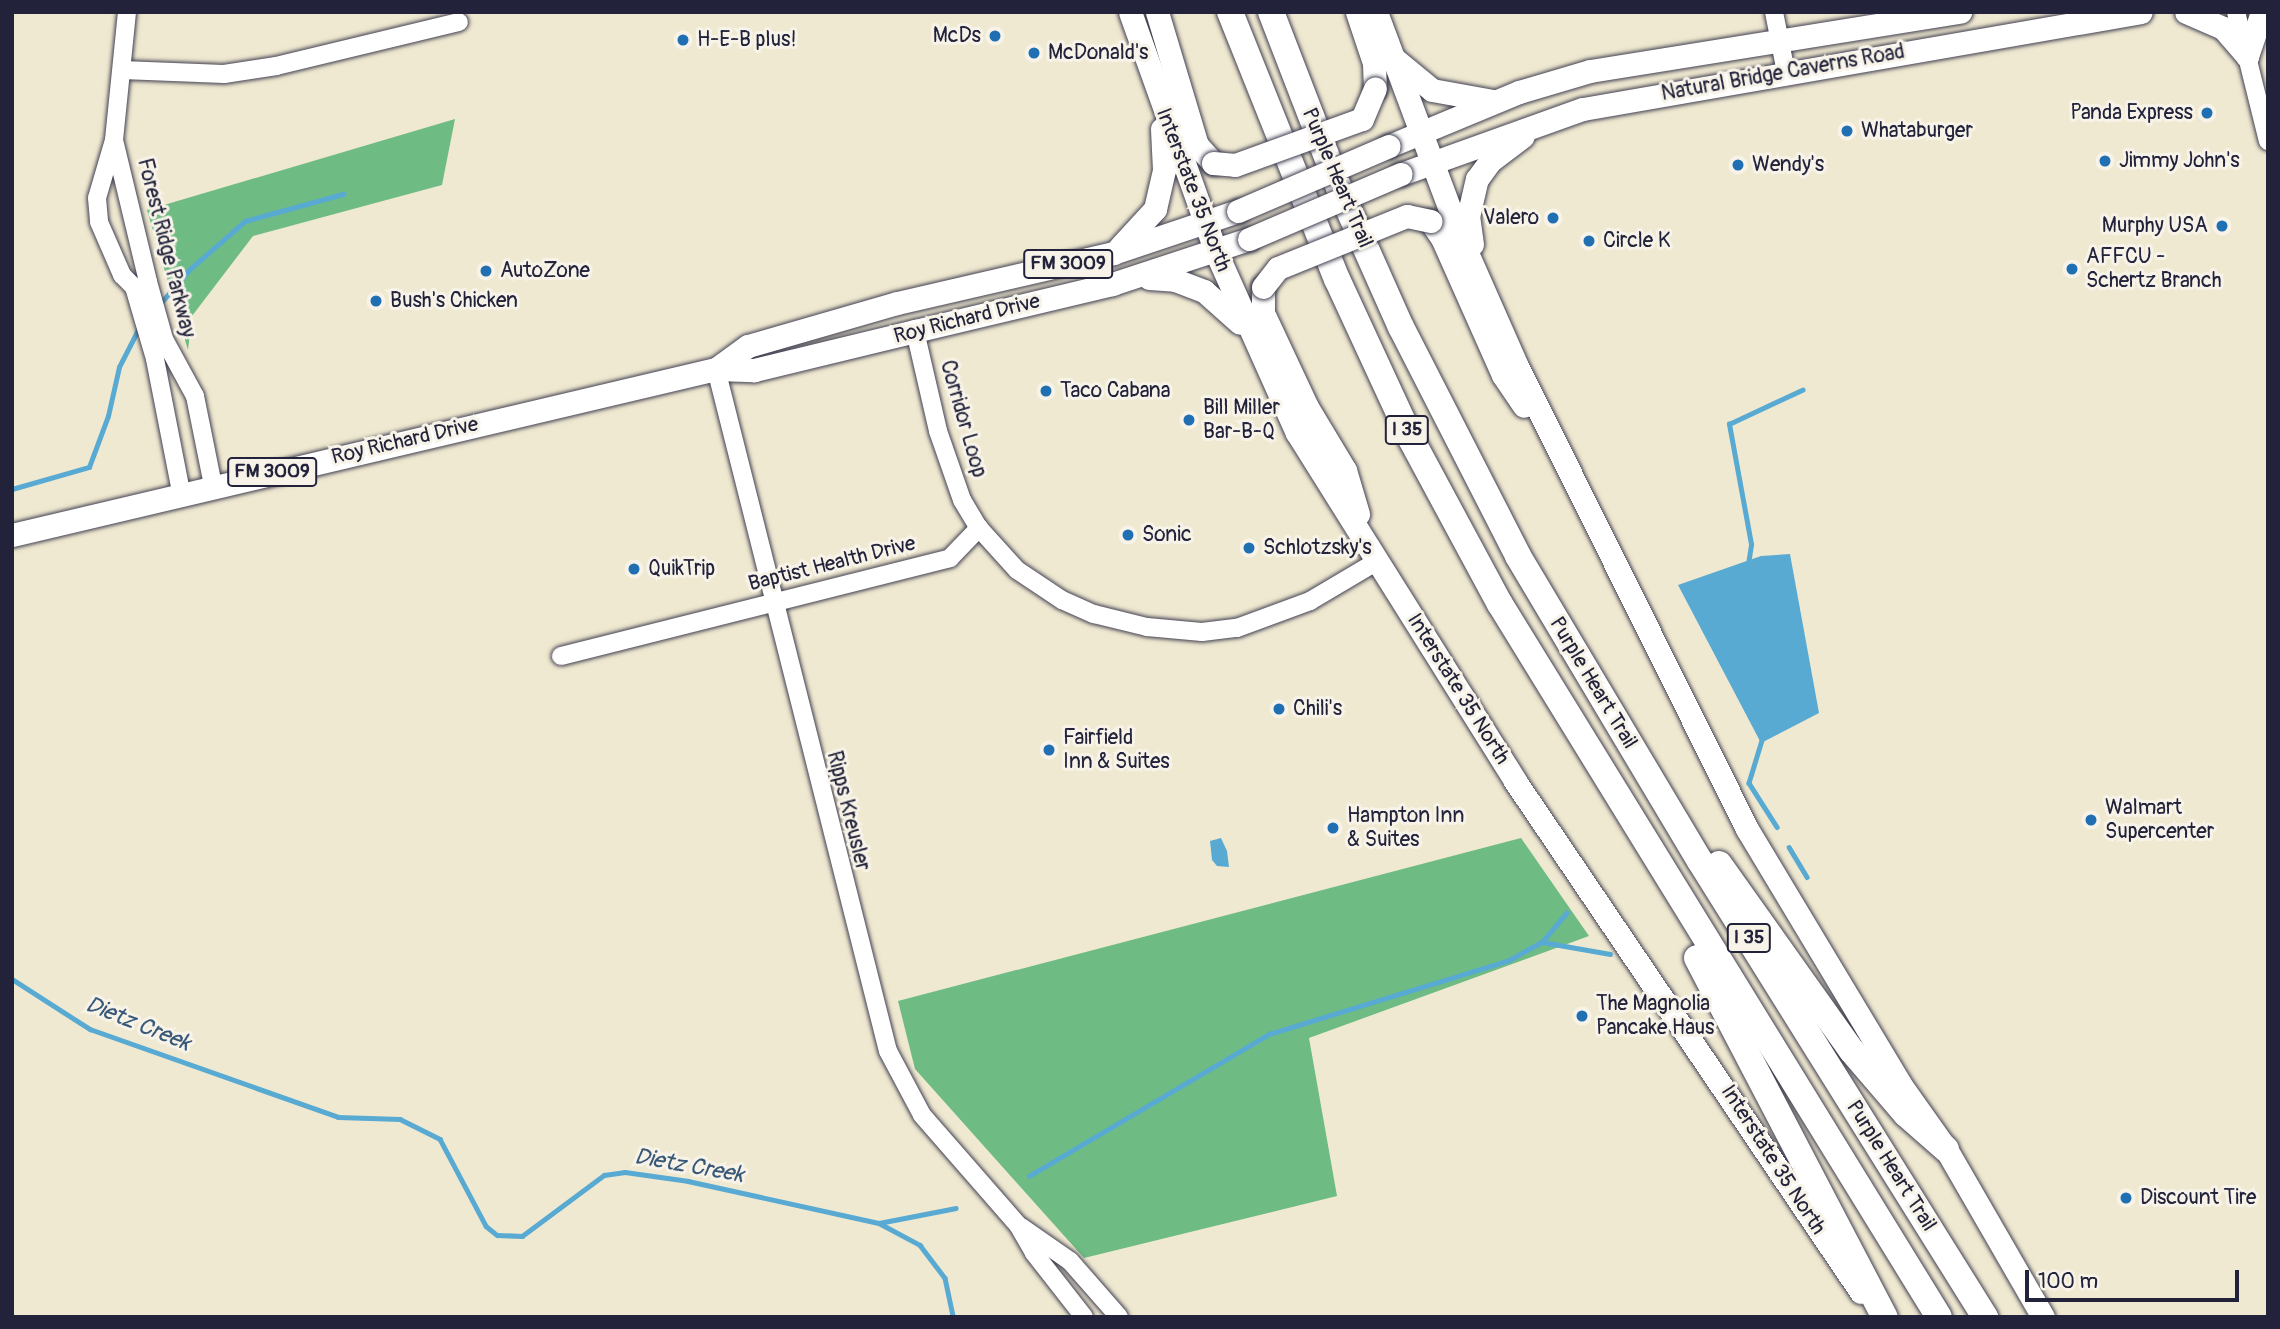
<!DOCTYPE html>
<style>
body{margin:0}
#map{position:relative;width:2280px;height:1329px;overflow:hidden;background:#f0e9d1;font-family:Pangolin,sans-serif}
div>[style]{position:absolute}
.forest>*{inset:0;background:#6ebb84}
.water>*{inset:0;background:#58aad3}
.stream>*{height:4.5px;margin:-2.25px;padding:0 2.25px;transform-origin:2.25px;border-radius:2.25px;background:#58aad3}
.roads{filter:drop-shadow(0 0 2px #414052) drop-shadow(0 0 2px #414052)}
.minor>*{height:18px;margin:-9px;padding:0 9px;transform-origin:9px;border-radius:9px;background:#fff}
.major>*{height:23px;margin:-11.5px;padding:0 11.5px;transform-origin:11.5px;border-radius:11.5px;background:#fff}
.highway>*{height:26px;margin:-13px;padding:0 13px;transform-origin:13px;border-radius:13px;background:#fff}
.bridges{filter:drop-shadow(0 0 2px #414052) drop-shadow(0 0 2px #414052)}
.major-bridge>*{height:23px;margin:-11.5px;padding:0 11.5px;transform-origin:11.5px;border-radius:11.5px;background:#fff}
.dots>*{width:19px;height:19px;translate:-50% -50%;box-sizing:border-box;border:4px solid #f7f3e8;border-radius:50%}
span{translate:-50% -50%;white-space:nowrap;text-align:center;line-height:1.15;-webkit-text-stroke:6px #f7f3e8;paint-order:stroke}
.shield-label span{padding:2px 5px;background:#f7f3e8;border:2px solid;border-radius:5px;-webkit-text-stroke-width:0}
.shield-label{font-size:19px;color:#22223b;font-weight:700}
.poi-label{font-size:21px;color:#22223b}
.right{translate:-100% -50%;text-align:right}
.left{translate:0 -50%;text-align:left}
.street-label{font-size:21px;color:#22223b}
.water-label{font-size:23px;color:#385878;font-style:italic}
.frame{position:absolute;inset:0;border:14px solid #22223b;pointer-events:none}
.scale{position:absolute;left:2025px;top:1270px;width:214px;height:32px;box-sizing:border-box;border:4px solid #22223b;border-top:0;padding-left:9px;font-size:21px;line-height:24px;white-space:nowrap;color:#22223b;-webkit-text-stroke:5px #f7f3e8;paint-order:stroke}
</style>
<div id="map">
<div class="forest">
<div style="clip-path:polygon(455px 119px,442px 185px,253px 236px,192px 316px,188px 350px,147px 210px)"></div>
<div style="clip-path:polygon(1521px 838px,1589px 936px,1309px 1038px,1337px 1196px,1084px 1258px,915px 1069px,898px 1001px)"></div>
</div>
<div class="water">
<div style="clip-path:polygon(1790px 554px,1819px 713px,1761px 743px,1678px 585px,1761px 556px)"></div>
<div style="clip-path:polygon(1221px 838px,1227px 851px,1229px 867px,1217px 866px,1212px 860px,1210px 841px)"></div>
</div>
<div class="stream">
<div style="left:159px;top:305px;width:48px;rotate:-49.3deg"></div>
<div style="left:190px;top:269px;width:73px;rotate:-41.1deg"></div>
<div style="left:245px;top:221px;width:102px;rotate:-15.4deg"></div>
<div style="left:12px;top:489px;width:80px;rotate:-15.9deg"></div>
<div style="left:89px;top:467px;width:54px;rotate:-69.6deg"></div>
<div style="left:108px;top:416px;width:50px;rotate:-77.3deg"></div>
<div style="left:119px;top:367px;width:44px;rotate:-62.9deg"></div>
<div style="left:1748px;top:564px;width:20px;rotate:-81deg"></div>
<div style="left:1751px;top:544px;width:122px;rotate:-100.4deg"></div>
<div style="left:1729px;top:424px;width:81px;rotate:-25deg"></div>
<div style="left:1763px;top:737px;width:48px;rotate:106.9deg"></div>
<div style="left:1749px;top:783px;width:52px;rotate:57.5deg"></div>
<div style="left:1789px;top:847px;width:35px;rotate:59deg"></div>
<div style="left:1542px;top:942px;width:69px;rotate:10deg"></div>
<div style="left:12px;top:979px;width:93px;rotate:32.7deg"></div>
<div style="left:90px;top:1029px;width:263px;rotate:19.5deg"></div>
<div style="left:338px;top:1117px;width:62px;rotate:1.8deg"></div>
<div style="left:400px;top:1119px;width:45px;rotate:26.6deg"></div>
<div style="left:440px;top:1139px;width:98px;rotate:62.1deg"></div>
<div style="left:486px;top:1226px;width:14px;rotate:39deg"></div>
<div style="left:497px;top:1235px;width:25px;rotate:2deg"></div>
<div style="left:522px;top:1236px;width:102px;rotate:-36.6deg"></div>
<div style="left:604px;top:1175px;width:21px;rotate:-8deg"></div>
<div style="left:625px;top:1172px;width:64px;rotate:8.1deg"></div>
<div style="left:688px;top:1181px;width:196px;rotate:12.4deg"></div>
<div style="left:879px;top:1223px;width:47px;rotate:28.2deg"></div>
<div style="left:920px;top:1245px;width:41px;rotate:52.9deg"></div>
<div style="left:945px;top:1278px;width:40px;rotate:78deg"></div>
<div style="left:1029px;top:1176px;width:279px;rotate:-30.6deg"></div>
<div style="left:1269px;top:1034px;width:251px;rotate:-17.1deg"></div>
<div style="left:1509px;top:960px;width:38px;rotate:-29deg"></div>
<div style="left:1542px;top:942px;width:38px;rotate:-50deg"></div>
<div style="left:879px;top:1223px;width:78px;rotate:-11deg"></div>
</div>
<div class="roads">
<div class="minor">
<div style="left:127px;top:12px;width:129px;rotate:95.8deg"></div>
<div style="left:114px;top:140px;width:60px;rotate:106.3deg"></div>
<div style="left:97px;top:198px;width:24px;rotate:85deg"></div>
<div style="left:99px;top:222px;width:58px;rotate:66.5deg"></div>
<div style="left:122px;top:275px;width:17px;rotate:45deg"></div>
<div style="left:134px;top:287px;width:75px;rotate:73.7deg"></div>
<div style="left:155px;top:359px;width:136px;rotate:78.9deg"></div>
<div style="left:1774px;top:12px;width:61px;rotate:78.7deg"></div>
<div style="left:2236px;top:12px;width:133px;rotate:76.1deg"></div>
<div style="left:122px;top:70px;width:102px;rotate:2.2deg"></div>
<div style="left:224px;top:74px;width:53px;rotate:-8.7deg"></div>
<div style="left:276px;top:66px;width:188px;rotate:-13.5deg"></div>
<div style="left:114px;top:140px;width:146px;rotate:76.5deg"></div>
<div style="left:148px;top:282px;width:59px;rotate:74.3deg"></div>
<div style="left:164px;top:339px;width:65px;rotate:61.5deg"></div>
<div style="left:195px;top:396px;width:91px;rotate:78.6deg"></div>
<div style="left:915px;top:331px;width:103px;rotate:77deg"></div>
<div style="left:938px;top:431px;width:73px;rotate:70.8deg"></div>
<div style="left:962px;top:500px;width:33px;rotate:59deg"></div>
<div style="left:979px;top:528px;width:57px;rotate:47.9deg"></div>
<div style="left:1017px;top:570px;width:54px;rotate:33.7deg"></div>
<div style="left:1062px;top:600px;width:35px;rotate:24deg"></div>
<div style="left:1094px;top:614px;width:55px;rotate:13.8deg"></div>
<div style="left:1147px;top:627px;width:55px;rotate:5.2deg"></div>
<div style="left:1202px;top:632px;width:35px;rotate:-7deg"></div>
<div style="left:1237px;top:628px;width:78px;rotate:-20.3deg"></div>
<div style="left:1310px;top:601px;width:80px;rotate:-30.7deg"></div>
<div style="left:716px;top:369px;width:703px;rotate:75.85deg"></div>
<div style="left:888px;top:1051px;width:72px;rotate:62deg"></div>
<div style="left:922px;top:1115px;width:146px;rotate:48.9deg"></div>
<div style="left:1018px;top:1225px;width:32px;rotate:60deg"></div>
<div style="left:1034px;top:1253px;width:81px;rotate:52deg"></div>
<div style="left:561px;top:656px;width:401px;rotate:-14.1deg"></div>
<div style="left:950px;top:558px;width:42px;rotate:-46deg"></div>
<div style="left:1021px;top:1227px;width:60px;rotate:34.8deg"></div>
<div style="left:1070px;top:1261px;width:74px;rotate:48.8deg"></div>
</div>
<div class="major">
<div style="left:1130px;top:12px;width:255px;rotate:70.3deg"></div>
<div style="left:1216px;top:252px;width:198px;rotate:65.9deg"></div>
<div style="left:1297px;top:433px;width:411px;rotate:57.9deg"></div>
<div style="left:1515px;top:781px;width:617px;rotate:55.9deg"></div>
<div style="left:1157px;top:12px;width:139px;rotate:73.3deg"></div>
<div style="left:1197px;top:145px;width:24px;rotate:48deg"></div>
<div style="left:1357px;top:12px;width:54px;rotate:71.6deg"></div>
<div style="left:1374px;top:63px;width:26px;rotate:88deg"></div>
<div style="left:1376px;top:12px;width:240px;rotate:69.5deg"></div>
<div style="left:1460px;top:237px;width:141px;rotate:66.2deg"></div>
<div style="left:1517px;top:366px;width:517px;rotate:63.58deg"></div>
<div style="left:1747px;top:829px;width:297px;rotate:59deg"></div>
<div style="left:1900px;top:1084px;width:80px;rotate:54.7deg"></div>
<div style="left:1946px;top:1149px;width:194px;rotate:60deg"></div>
<div style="left:2186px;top:12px;width:40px;rotate:23.4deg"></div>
<div style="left:2223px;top:28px;width:37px;rotate:49deg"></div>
<div style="left:2247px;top:56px;width:46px;rotate:-71.2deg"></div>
<div style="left:1393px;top:58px;width:50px;rotate:39.4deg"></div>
<div style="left:1432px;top:90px;width:62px;rotate:10.2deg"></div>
<div style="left:1389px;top:146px;width:141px;rotate:-22.6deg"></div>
<div style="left:1519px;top:92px;width:74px;rotate:-16.5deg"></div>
<div style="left:1590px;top:71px;width:375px;rotate:-9.1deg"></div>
<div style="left:1401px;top:174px;width:193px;rotate:-19.7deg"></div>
<div style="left:1583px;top:109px;width:566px;rotate:-9.86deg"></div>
<div style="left:1430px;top:221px;width:21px;rotate:55deg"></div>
<div style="left:1442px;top:238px;width:150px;rotate:66deg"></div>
<div style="left:1503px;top:375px;width:37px;rotate:56deg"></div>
<div style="left:1472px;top:244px;width:27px;rotate:-98deg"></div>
<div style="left:1468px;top:217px;width:39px;rotate:-77deg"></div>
<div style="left:1477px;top:179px;width:22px;rotate:-54deg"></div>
<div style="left:1490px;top:161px;width:41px;rotate:-37.1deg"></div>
<div style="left:1120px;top:247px;width:52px;rotate:-47.4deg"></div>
<div style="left:1155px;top:209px;width:40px;rotate:-77deg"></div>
<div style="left:1164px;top:170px;width:41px;rotate:-92.8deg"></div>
<div style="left:1149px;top:278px;width:26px;rotate:4deg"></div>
<div style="left:1175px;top:280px;width:31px;rotate:21deg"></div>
<div style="left:1204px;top:291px;width:48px;rotate:41.6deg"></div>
<div style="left:1263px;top:287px;width:26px;rotate:90deg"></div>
<div style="left:1263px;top:313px;width:104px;rotate:64.9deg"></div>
<div style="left:1307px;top:407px;width:74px;rotate:58.9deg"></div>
<div style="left:1345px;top:470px;width:46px;rotate:73.5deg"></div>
<div style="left:716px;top:369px;width:39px;rotate:-36deg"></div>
<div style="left:748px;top:346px;width:155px;rotate:-16.1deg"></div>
<div style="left:897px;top:303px;width:222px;rotate:-13deg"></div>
<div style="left:1113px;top:253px;width:132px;rotate:-18.6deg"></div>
<div style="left:12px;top:535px;width:723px;rotate:-13.27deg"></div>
<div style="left:716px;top:369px;width:38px;rotate:2deg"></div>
<div style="left:754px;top:370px;width:166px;rotate:-13.6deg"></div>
<div style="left:915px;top:331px;width:203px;rotate:-13.4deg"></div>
<div style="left:1112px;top:284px;width:144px;rotate:-18.2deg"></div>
</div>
<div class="highway">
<div style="left:1230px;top:12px;width:288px;rotate:68.2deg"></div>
<div style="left:1337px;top:279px;width:176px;rotate:65.2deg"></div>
<div style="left:1411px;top:439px;width:187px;rotate:61.7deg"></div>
<div style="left:1500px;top:604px;width:837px;rotate:58.38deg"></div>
<div style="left:1271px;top:12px;width:189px;rotate:68.9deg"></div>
<div style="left:1339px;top:188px;width:152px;rotate:66deg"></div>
<div style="left:1401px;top:327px;width:257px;rotate:62.9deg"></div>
<div style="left:1518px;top:556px;width:355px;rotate:59.2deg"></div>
<div style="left:1700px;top:861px;width:538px;rotate:57.99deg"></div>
<div style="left:1719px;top:864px;width:229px;rotate:54.6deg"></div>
<div style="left:1852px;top:1051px;width:83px;rotate:49.4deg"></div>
<div style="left:1906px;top:1114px;width:53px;rotate:41.2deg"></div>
<div style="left:1697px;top:958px;width:405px;rotate:62.4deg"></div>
</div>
</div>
<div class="bridges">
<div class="major-bridge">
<div style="left:1213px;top:163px;width:22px;rotate:5deg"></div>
<div style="left:1235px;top:165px;width:135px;rotate:-19.9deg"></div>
<div style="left:1362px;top:119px;width:33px;rotate:-67deg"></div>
<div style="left:1238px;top:211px;width:164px;rotate:-23.3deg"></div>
<div style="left:1249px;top:239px;width:165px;rotate:-23.2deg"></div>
<div style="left:1263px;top:287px;width:24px;rotate:-52deg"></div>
<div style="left:1278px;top:268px;width:139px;rotate:-22deg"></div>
<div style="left:1407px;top:216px;width:24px;rotate:12deg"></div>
</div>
</div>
<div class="dots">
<div style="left:995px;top:36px;background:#1f6fb2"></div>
<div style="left:683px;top:40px;background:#1f6fb2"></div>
<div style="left:1034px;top:53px;background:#1f6fb2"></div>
<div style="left:2207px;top:113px;background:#1f6fb2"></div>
<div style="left:1847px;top:131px;background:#1f6fb2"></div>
<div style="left:2105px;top:161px;background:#1f6fb2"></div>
<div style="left:1738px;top:165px;background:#1f6fb2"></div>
<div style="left:1553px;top:218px;background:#1f6fb2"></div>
<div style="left:2222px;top:226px;background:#1f6fb2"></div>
<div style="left:1589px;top:241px;background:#1f6fb2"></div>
<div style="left:2072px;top:269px;background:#1f6fb2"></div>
<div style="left:486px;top:271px;background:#1f6fb2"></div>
<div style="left:376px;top:301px;background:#1f6fb2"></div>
<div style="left:1046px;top:391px;background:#1f6fb2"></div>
<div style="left:1189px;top:420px;background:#1f6fb2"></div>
<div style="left:1128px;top:535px;background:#1f6fb2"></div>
<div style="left:1249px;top:548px;background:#1f6fb2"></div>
<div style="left:634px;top:569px;background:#1f6fb2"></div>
<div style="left:1279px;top:709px;background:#1f6fb2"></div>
<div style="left:1049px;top:750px;background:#1f6fb2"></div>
<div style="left:2091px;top:820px;background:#1f6fb2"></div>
<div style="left:1333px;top:828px;background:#1f6fb2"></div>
<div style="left:1582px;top:1016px;background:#1f6fb2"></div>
<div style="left:2126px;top:1198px;background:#1f6fb2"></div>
</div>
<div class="shield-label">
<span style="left:1068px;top:264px">FM 3009</span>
<span style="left:1407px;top:430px">I 35</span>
<span style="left:272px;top:472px">FM 3009</span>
<span style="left:1749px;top:938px">I 35</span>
</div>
<div class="poi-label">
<span class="right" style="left:981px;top:36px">McDs</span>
<span class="left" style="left:697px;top:40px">H-E-B plus!</span>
<span class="left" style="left:1048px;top:53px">McDonald's</span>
<span class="right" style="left:2193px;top:113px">Panda Express</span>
<span class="left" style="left:1861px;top:131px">Whataburger</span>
<span class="left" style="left:2119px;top:161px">Jimmy John's</span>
<span class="left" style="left:1752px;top:165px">Wendy's</span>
<span class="right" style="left:1539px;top:218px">Valero</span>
<span class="right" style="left:2208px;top:226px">Murphy USA</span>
<span class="left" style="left:1603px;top:241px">Circle K</span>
<span class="left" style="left:2086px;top:269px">AFFCU -<br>Schertz Branch</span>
<span class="left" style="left:500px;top:271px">AutoZone</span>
<span class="left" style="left:390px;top:301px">Bush's Chicken</span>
<span class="left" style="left:1060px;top:391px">Taco Cabana</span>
<span class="left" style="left:1203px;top:420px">Bill Miller<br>Bar-B-Q</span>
<span class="left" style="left:1142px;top:535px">Sonic</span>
<span class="left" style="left:1263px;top:548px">Schlotzsky's</span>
<span class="left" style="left:648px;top:569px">QuikTrip</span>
<span class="left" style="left:1293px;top:709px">Chili's</span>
<span class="left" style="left:1063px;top:750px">Fairfield<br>Inn &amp; Suites</span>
<span class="left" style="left:2105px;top:820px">Walmart<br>Supercenter</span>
<span class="left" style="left:1347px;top:828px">Hampton Inn<br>&amp; Suites</span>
<span class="left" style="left:1596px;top:1016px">The Magnolia<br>Pancake Haus</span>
<span class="left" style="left:2140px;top:1198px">Discount Tire</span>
</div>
<div class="street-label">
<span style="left:1783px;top:73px;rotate:-10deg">Natural Bridge Caverns Road</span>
<span style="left:1337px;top:178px;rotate:67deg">Purple Heart Trail</span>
<span style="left:1193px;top:190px;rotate:69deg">Interstate 35 North</span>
<span style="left:166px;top:248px;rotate:76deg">Forest Ridge Parkway</span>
<span style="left:967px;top:319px;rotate:-14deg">Roy Richard Drive</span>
<span style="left:963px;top:419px;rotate:74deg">Corridor Loop</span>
<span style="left:405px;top:441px;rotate:-13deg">Roy Richard Drive</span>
<span style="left:832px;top:564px;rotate:-14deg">Baptist Health Drive</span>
<span style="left:1593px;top:683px;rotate:59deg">Purple Heart Trail</span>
<span style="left:1458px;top:689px;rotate:58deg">Interstate 35 North</span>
<span style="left:848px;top:811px;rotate:76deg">Ripps Kreusler</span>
<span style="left:1773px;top:1160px;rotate:57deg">Interstate 35 North</span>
<span style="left:1891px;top:1166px;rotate:58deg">Purple Heart Trail</span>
</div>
<div class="water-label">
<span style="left:138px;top:1024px;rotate:22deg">Dietz Creek</span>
<span style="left:689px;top:1166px;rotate:10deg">Dietz Creek</span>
</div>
<div class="frame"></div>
<div class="scale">100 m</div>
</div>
